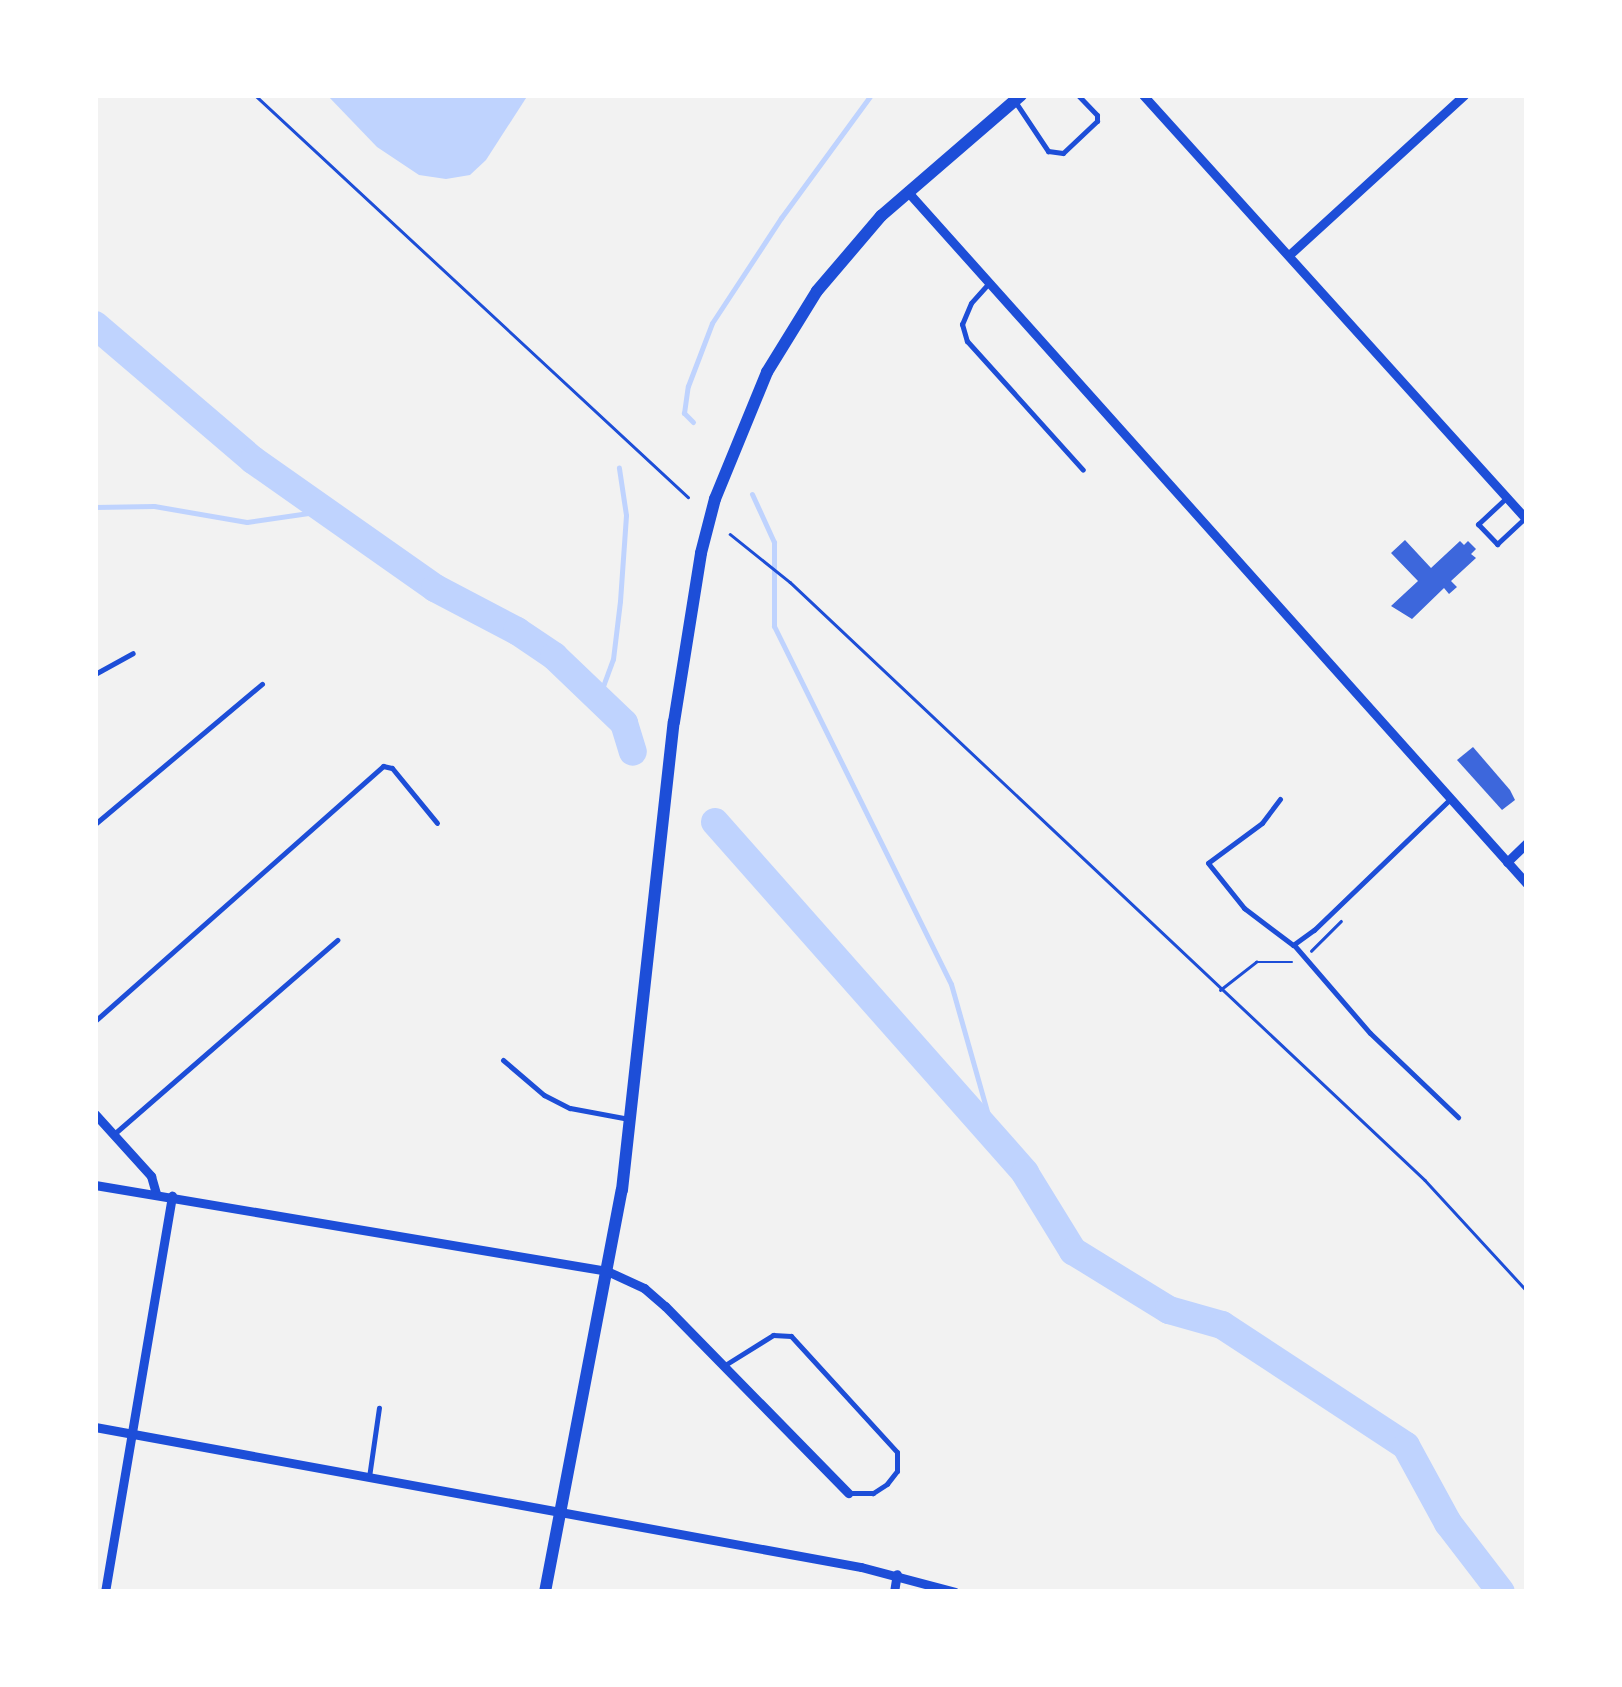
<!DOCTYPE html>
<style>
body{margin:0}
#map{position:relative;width:1622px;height:1687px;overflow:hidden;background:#f2f2f2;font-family:"Nunito Sans",sans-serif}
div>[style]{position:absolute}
.water>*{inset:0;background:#bfd3fe}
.stream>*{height:5px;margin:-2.5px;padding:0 2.5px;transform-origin:2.5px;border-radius:2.5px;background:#bfd3fe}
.river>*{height:28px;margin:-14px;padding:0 14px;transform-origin:14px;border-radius:14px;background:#bfd3fe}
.building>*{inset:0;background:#3d67dc}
.path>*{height:2.5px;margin:-1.25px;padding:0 1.25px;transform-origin:1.25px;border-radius:1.25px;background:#1d4ed8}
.service>*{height:5px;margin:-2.5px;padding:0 2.5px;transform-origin:2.5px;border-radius:2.5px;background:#1d4ed8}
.minor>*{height:9px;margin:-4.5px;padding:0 4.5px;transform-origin:4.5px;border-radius:4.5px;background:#1d4ed8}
.secondary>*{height:12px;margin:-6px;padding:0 6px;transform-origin:6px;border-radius:6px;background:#1d4ed8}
span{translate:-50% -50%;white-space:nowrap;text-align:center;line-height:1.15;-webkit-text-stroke:9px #fff;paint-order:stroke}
.frame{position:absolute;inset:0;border:98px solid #fff;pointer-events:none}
</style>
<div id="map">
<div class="water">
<div style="clip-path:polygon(327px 95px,528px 95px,486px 160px,470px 175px,446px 179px,419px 175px,377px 147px)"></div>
</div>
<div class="stream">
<div style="left:693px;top:422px;width:13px;rotate:-135deg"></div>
<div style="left:684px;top:413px;width:27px;rotate:-82deg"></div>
<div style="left:688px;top:386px;width:67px;rotate:-69.1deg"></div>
<div style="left:712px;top:323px;width:126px;rotate:-56.7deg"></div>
<div style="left:781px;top:218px;width:152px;rotate:-53.8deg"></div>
<div style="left:752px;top:494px;width:53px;rotate:65.4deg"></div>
<div style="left:774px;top:542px;width:84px;rotate:90deg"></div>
<div style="left:774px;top:626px;width:399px;rotate:63.7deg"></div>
<div style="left:951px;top:984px;width:161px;rotate:74.2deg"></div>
<div style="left:95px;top:507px;width:59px;rotate:-1deg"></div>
<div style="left:154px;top:506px;width:94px;rotate:9.8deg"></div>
<div style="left:247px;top:522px;width:83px;rotate:-8.3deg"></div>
<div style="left:599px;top:697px;width:40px;rotate:-69.8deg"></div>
<div style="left:613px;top:659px;width:58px;rotate:-83.1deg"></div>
<div style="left:620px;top:601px;width:86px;rotate:-86deg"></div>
<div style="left:626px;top:515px;width:48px;rotate:-98.5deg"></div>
</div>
<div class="river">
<div style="left:95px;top:325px;width:208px;rotate:40.5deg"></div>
<div style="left:253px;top:460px;width:223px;rotate:35.1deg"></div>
<div style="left:435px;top:588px;width:93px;rotate:27.7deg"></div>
<div style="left:517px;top:631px;width:45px;rotate:34deg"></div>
<div style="left:554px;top:656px;width:97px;rotate:43.7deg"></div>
<div style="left:624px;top:723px;width:30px;rotate:73deg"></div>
<div style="left:715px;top:822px;width:468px;rotate:48.5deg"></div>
<div style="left:1025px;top:1173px;width:92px;rotate:58.4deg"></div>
<div style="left:1073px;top:1251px;width:113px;rotate:31.6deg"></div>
<div style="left:1169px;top:1310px;width:55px;rotate:15.8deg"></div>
<div style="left:1222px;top:1325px;width:220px;rotate:33.3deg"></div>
<div style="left:1406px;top:1446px;width:88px;rotate:61.4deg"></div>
<div style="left:1448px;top:1523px;width:87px;rotate:52.5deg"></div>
</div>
<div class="building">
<div style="clip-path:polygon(1405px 540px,1431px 568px,1460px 541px,1464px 545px,1468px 541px,1476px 549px,1471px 554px,1476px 558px,1451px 581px,1457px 587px,1449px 594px,1444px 588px,1412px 619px,1391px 606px,1418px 581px,1391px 553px)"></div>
<div style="clip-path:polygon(1473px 747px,1510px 790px,1515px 800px,1502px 810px,1457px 760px)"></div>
</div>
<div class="path">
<div style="left:255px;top:95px;width:591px;rotate:42.87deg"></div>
<div style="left:730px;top:534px;width:77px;rotate:38.7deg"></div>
<div style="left:790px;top:582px;width:872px;rotate:43.28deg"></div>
<div style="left:1425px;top:1180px;width:151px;rotate:47.4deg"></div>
<div style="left:1311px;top:951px;width:42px;rotate:-45deg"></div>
<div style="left:1220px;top:990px;width:46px;rotate:-37.9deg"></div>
<div style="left:1256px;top:962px;width:36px"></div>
</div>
<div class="service">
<div style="left:1016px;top:103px;width:58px;rotate:56.3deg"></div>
<div style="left:1048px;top:151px;width:15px;rotate:8deg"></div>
<div style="left:1063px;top:153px;width:47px;rotate:-43.3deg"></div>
<div style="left:1097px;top:121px;width:6px;rotate:-90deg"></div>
<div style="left:1097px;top:115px;width:28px;rotate:-134deg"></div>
<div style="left:988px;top:284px;width:25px;rotate:132deg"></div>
<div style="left:971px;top:303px;width:23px;rotate:113deg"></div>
<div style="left:962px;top:324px;width:18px;rotate:74deg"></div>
<div style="left:967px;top:341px;width:173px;rotate:48deg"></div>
<div style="left:1505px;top:499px;width:37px;rotate:137deg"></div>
<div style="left:1478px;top:524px;width:28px;rotate:46deg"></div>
<div style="left:1497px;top:544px;width:37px;rotate:-43deg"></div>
<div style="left:95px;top:674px;width:43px;rotate:-28.9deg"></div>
<div style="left:1280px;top:799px;width:30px;rotate:127deg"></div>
<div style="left:1262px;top:823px;width:67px;rotate:143.5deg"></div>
<div style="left:1208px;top:863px;width:58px;rotate:51.3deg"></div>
<div style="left:1244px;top:908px;width:61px;rotate:37.1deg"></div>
<div style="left:1293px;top:945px;width:26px;rotate:-36deg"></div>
<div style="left:1314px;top:930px;width:187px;rotate:-43.9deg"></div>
<div style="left:95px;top:824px;width:218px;rotate:-40deg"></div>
<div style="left:1294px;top:945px;width:116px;rotate:49.2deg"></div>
<div style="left:1370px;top:1033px;width:122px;rotate:43.7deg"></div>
<div style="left:95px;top:1021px;width:385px;rotate:-41.5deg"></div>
<div style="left:383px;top:766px;width:9px;rotate:13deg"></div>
<div style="left:392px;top:768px;width:71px;rotate:50.7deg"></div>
<div style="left:503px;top:1060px;width:54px;rotate:40.5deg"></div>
<div style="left:544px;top:1095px;width:29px;rotate:27deg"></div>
<div style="left:570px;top:1108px;width:60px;rotate:10.6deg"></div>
<div style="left:114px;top:1134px;width:296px;rotate:-41deg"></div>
<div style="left:725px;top:1365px;width:57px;rotate:-32deg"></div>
<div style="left:773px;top:1335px;width:18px;rotate:3deg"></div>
<div style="left:791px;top:1336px;width:157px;rotate:47.6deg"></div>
<div style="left:897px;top:1452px;width:19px;rotate:90deg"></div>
<div style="left:897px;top:1471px;width:16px;rotate:128deg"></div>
<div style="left:887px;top:1484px;width:17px;rotate:147deg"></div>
<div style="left:873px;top:1493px;width:25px;rotate:180deg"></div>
<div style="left:369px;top:1477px;width:70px;rotate:-81.8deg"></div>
</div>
<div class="minor">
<div style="left:1143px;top:95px;width:573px;rotate:47.9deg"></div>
<div style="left:907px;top:191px;width:930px;rotate:48.18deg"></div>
<div style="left:1289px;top:255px;width:237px;rotate:-42.4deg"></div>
<div style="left:1507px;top:862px;width:28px;rotate:-44deg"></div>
<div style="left:95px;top:1114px;width:84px;rotate:47.9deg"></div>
<div style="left:151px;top:1176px;width:19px;rotate:74deg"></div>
<div style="left:95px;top:1185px;width:519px;rotate:9.53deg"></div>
<div style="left:607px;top:1271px;width:41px;rotate:24.7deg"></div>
<div style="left:644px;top:1288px;width:28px;rotate:41deg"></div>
<div style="left:665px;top:1306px;width:262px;rotate:45.6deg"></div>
<div style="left:95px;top:1427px;width:779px;rotate:10.36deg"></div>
<div style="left:861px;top:1567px;width:97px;rotate:14.9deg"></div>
<div style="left:105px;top:1592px;width:402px;rotate:-80.4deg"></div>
<div style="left:894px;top:1592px;width:18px;rotate:-81deg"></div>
</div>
<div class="secondary">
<div style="left:545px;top:1592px;width:409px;rotate:-79.2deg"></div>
<div style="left:622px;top:1190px;width:471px;rotate:-83.7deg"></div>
<div style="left:674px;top:722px;width:171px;rotate:-80.9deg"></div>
<div style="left:701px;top:553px;width:56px;rotate:-75.5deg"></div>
<div style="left:715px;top:499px;width:137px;rotate:-67.7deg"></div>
<div style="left:767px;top:372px;width:95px;rotate:-58.3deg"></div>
<div style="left:817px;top:291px;width:99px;rotate:-49.5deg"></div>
<div style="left:881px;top:216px;width:185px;rotate:-40.8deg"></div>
</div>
<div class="frame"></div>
</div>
